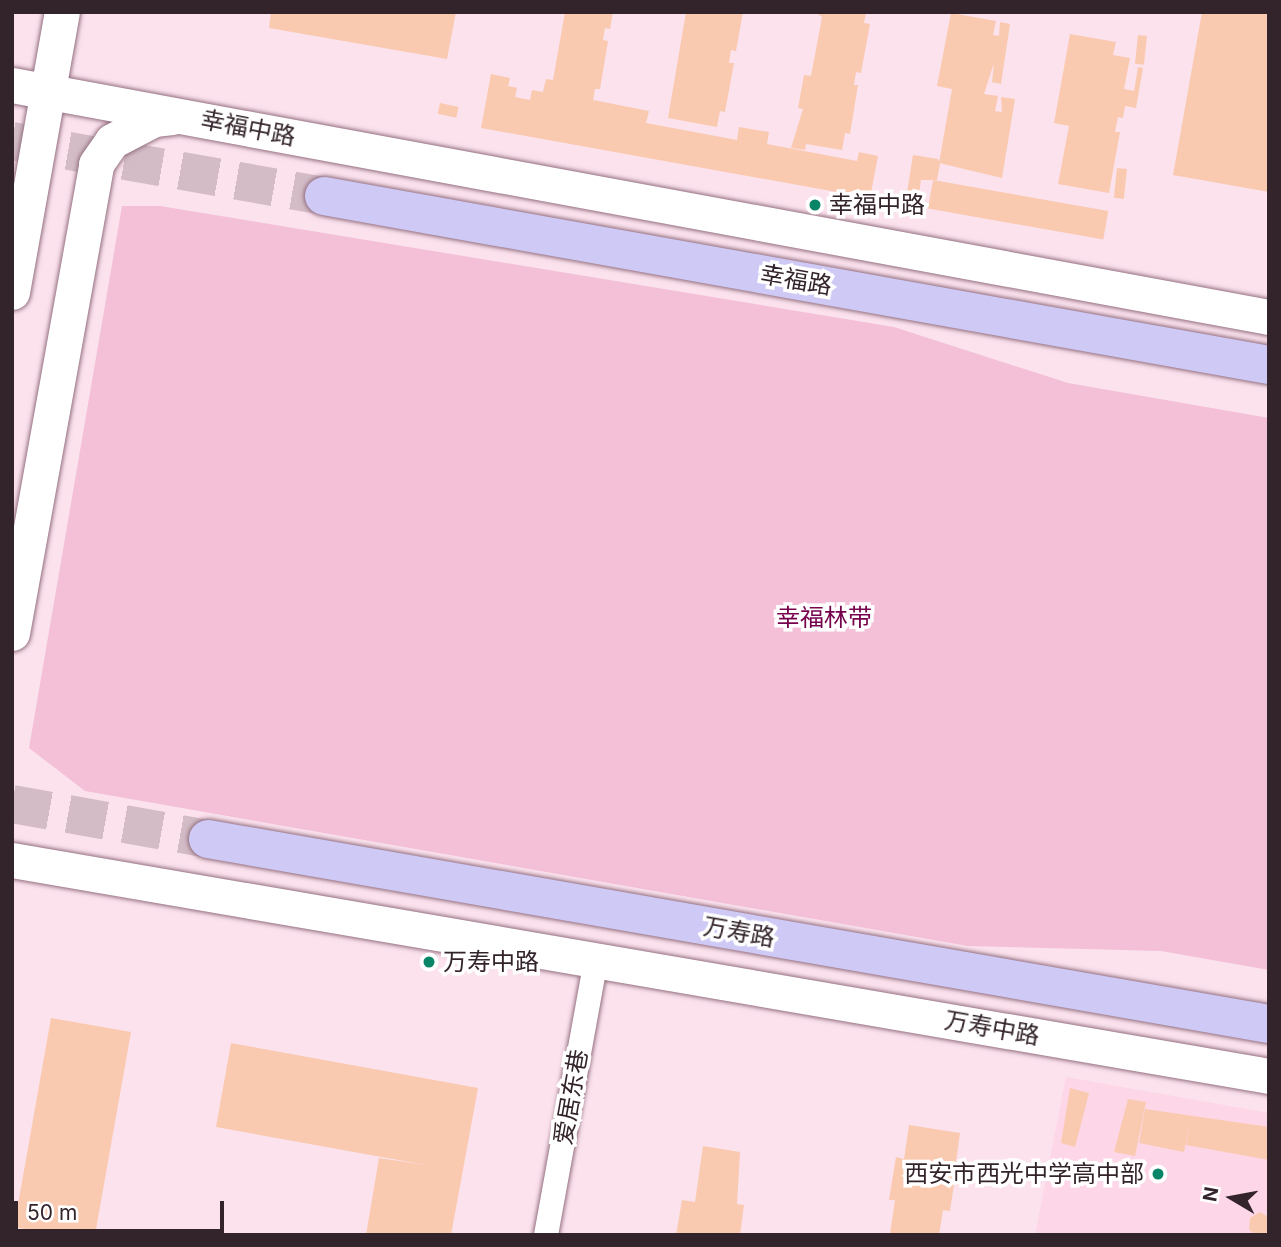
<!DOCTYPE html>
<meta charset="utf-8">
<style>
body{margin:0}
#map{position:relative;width:1281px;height:1247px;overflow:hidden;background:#fbe2ed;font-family:Inter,"Noto Sans SC",sans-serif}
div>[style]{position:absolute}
.built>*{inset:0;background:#fdd6e8}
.green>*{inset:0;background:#f3c0d8}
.building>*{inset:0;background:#facab0;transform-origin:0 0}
.primary-tunnel>*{height:38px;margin-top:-19px;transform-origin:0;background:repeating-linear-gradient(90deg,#d3bcc6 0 38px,transparent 0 57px)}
.roads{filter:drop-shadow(0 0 2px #947081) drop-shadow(0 0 2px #947081)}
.minor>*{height:24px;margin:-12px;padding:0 12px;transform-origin:12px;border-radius:12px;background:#fff}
.secondary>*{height:35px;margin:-17.5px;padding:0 17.5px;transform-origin:17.5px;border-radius:17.5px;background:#fff}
.primary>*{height:38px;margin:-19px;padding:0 19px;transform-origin:19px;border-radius:19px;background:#cec9f5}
.dots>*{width:19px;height:19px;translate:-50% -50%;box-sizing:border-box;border:4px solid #fff;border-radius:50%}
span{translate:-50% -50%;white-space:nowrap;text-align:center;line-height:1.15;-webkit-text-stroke:7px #fff;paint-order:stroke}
.street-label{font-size:24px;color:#33242b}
.poi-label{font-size:24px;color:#33242b}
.left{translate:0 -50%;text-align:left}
.right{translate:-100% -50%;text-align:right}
.park-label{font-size:24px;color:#75014d}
.frame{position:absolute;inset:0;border:14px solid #33242b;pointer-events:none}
.north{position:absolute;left:1197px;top:1163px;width:70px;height:70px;-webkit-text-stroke:5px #fff;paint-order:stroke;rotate:280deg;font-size:19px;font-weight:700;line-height:28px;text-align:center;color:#33242b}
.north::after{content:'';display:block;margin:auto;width:24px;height:32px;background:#33242b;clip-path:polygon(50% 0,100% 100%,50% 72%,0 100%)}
.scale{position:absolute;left:14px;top:1201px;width:210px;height:32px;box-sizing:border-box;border:4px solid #33242b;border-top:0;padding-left:9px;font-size:21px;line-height:24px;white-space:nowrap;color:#33242b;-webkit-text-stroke:5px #fff;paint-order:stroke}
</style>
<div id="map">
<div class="built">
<div style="clip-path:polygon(1066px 1077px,1269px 1113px,1269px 1235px,1035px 1235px)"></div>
</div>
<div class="green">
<div style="clip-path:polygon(122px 206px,160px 206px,894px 327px,1068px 383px,1269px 418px,1269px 970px,1161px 951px,968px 946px,85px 791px,29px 748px)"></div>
</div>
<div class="building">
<div style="clip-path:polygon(271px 12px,456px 12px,447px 59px,269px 28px)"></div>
<div style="clip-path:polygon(565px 12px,613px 12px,610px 29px,605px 28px,603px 40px,608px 41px,600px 89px,595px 89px,593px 100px,649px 111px,646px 123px,737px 140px,739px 127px,769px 132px,767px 144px,857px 161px,859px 152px,878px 156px,870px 198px,481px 128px,491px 74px,510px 78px,508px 86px,517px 88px,515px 97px,530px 100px,532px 90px,543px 92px,546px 79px,553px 80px)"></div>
<div style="clip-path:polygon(686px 12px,743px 12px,736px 51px,731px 50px,729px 63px,734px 63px,725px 112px,720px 111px,717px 127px,668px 118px)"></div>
<div style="clip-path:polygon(815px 12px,866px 12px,864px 23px,870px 24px,861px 73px,856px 72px,854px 85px,858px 85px,850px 134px,845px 133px,842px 150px,806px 144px,805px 150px,791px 148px,803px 109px,798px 108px,804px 75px,811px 76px,822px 17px)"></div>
<div style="clip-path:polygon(1202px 12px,1269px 12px,1269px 192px,1173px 175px)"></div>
<div style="clip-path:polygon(951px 13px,996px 21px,993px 35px,999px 36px,1000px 22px,1010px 24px,1001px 84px,992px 82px,994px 63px,984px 94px,998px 96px,995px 111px,1002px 112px,1001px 97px,1015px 99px,1002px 178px,939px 163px,952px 89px,937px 86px)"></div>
<div style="clip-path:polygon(1070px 34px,1116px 42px,1113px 55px,1130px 58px,1124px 89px,1134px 91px,1138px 67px,1143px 68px,1136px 108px,1125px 106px,1123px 118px,1118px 117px,1115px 132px,1120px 132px,1109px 193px,1058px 184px,1069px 126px,1054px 123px)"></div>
<div style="left:1138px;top:35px;width:9px;height:29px;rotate:6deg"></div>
<div style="left:440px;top:103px;width:19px;height:11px;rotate:12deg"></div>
<div style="clip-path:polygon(913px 155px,938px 159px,940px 164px,937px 180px,921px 180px,918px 201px,906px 199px)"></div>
<div style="left:1117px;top:168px;width:10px;height:30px;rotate:6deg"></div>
<div style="left:933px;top:180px;width:178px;height:29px;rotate:10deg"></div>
<div style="clip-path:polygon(51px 1018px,131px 1032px,95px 1235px,59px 1235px,14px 1227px)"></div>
<div style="clip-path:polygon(231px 1043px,478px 1088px,451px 1235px,366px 1235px,379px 1158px,426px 1165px,216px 1127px)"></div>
<div style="clip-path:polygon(1070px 1088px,1089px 1093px,1075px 1147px,1061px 1143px)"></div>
<div style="clip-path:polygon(1128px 1099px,1146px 1102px,1135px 1156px,1114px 1152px)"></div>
<div style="clip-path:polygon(1145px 1109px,1269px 1127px,1269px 1160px,1186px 1145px,1189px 1126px,1184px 1152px,1139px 1143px)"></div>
<div style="clip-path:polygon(909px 1125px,960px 1133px,955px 1170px,963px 1172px,960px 1185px,954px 1184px,950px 1211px,943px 1210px,939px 1235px,890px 1234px,895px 1200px,889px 1200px,896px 1157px,904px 1159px)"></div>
<div style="clip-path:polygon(703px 1146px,740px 1152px,737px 1204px,744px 1205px,740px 1235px,676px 1235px,682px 1200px,695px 1202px)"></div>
<div style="clip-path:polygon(1260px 1212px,1269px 1217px,1269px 1232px,1257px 1235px,1249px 1230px,1250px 1218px)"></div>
<div style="clip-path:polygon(14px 1228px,45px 1233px,45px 1235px,12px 1235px)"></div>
</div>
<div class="primary-tunnel">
<div style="left:12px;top:141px;width:317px;rotate:10deg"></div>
<div style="left:12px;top:804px;width:199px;rotate:10.1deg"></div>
</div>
<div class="roads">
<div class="minor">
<div style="left:546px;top:1235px;width:280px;rotate:-79.7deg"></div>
</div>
<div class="secondary">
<div style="left:12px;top:85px;width:1278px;rotate:10.46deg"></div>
<div style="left:12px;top:292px;width:284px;rotate:-79.9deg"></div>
<div style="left:12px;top:633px;width:476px;rotate:-79.8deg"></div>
<div style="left:96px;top:164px;width:28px;rotate:-55deg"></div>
<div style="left:112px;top:141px;width:47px;rotate:-27.6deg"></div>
<div style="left:154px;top:119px;width:18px;rotate:-6deg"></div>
<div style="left:12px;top:860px;width:1275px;rotate:9.75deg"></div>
</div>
<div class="primary">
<div style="left:324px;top:196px;width:960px;rotate:10.14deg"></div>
<div style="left:208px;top:839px;width:1077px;rotate:9.89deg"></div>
</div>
</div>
<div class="dots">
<div style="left:815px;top:205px;background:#078566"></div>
<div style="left:429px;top:962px;background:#078566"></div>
<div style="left:1158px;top:1174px;background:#078566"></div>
</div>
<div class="street-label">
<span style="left:248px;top:128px;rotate:11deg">幸福中路</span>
<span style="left:796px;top:280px;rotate:10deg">幸福路</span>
<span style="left:739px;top:932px;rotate:10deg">万寿路</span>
<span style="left:992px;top:1028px;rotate:10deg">万寿中路</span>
<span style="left:571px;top:1097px;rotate:-80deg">爱居东巷</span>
</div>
<div class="poi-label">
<span class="left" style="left:829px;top:205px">幸福中路</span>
<span class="left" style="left:443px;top:962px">万寿中路</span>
<span class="right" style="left:1144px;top:1174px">西安市西光中学高中部</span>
</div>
<div class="park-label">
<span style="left:824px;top:618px">幸福林带</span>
</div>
<div class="frame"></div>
<div class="north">N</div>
<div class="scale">50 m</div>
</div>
